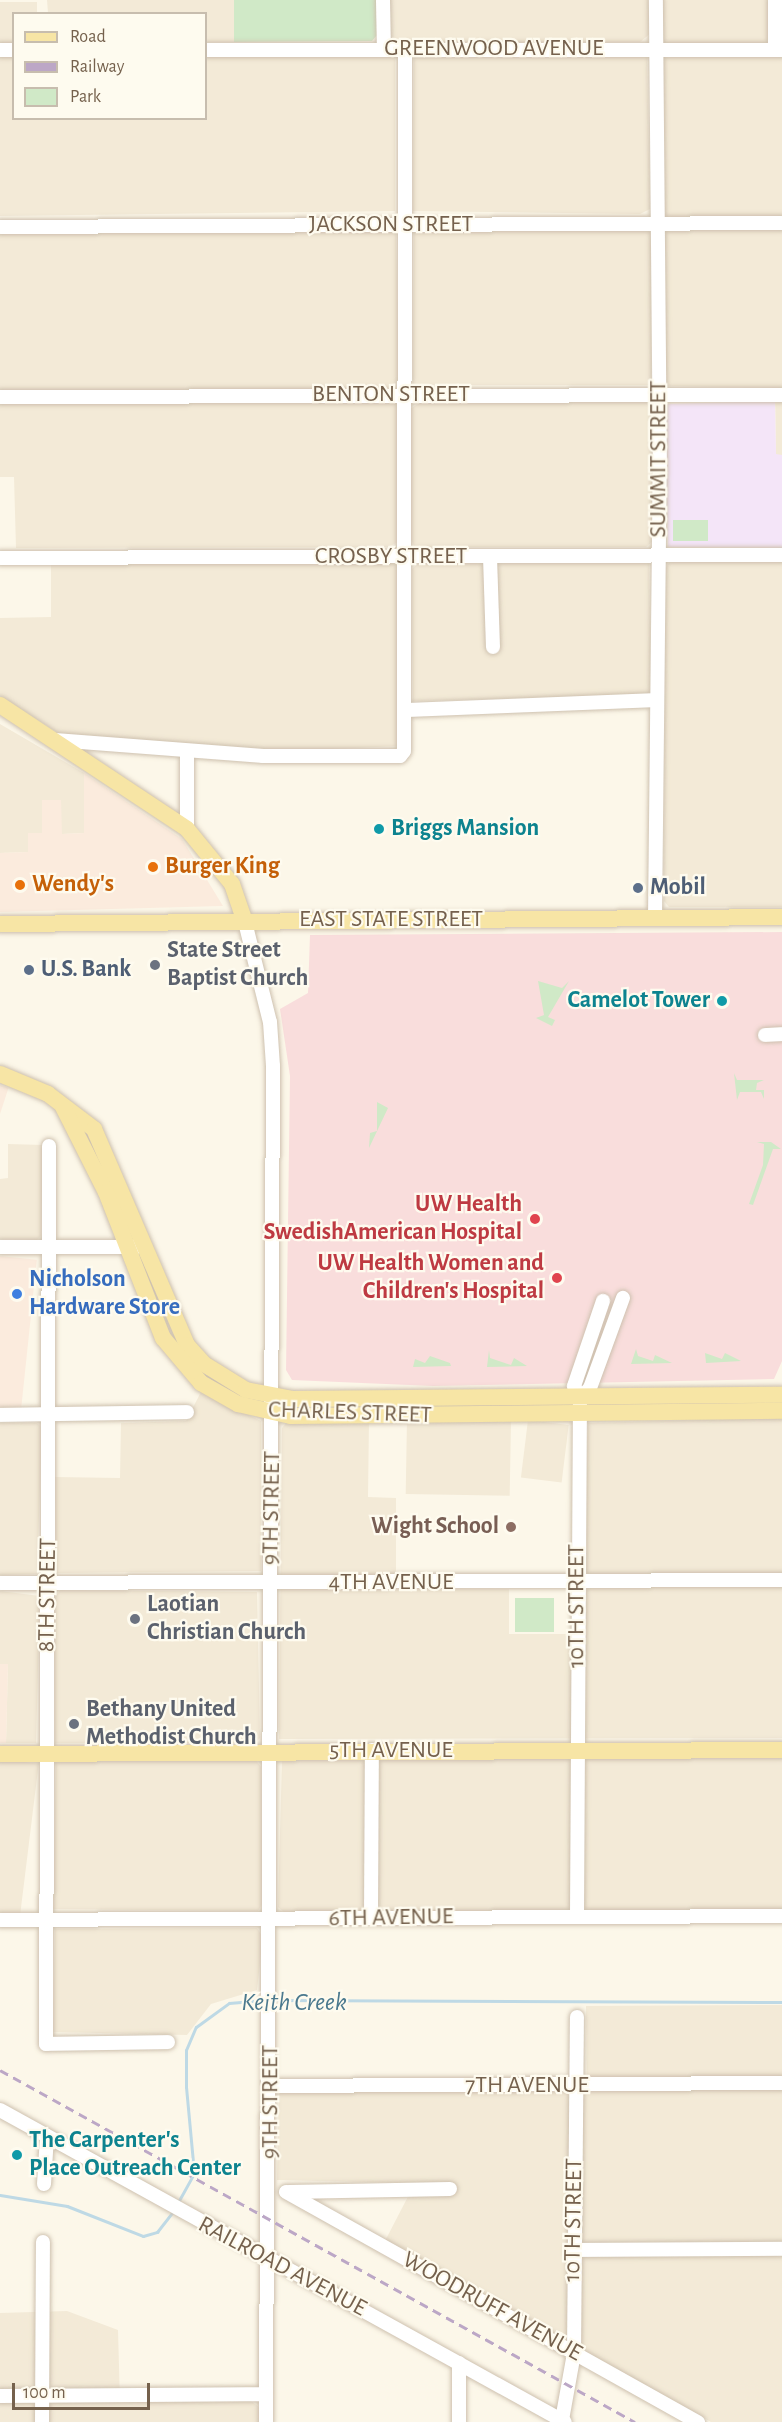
<!DOCTYPE html>
<style>
body{margin:0}
#map{position:relative;width:782px;height:2422px;overflow:hidden;background:#fcf7e9;font-family:"Alegreya Sans",sans-serif}
div>[style]{position:absolute}
.residential>*{inset:0;background:#f3ead7;transform-origin:0 0}
.commercial>*{inset:0;background:#fbebdd;transform-origin:0 0}
.education>*{inset:0;background:#f4e5f8}
.medical>*{inset:0;background:#f9dddc}
.green>*{inset:0;background:#d0e9c7;transform-origin:0 0}
.stream>*{height:3px;margin:-1.5px;padding:0 1.5px;transform-origin:1.5px;border-radius:1.5px;background:#bed9e5}
.roads{filter:drop-shadow(0 0 2px #cec1af) drop-shadow(0 0 2px #cec1af)}
.minor>*{height:14px;margin:-7px;padding:0 7px;transform-origin:7px;border-radius:7px;background:#fff}
.major>*{height:16px;margin:-8px;padding:0 8px;transform-origin:8px;border-radius:8px;background:#f7e5a5}
.rail>*{height:3px;margin-top:-1.5px;transform-origin:0;background:repeating-linear-gradient(90deg,#bca7c6 0 9px,transparent 0 15px)}
.dots>*{width:16px;height:16px;translate:-50% -50%;box-sizing:border-box;border:3px solid #fefbef;border-radius:50%}
span{translate:-50% -50%;white-space:nowrap;text-align:center;line-height:1.15;-webkit-text-stroke:4.5px #fefbef;paint-order:stroke}
.street-label{font-size:24px;color:#75614d}
.culture-label{font-size:24px;color:#0d838f;font-weight:700}
.left{translate:0 -50%;text-align:left}
.right{translate:-100% -50%;text-align:right}
.food-label{font-size:24px;color:#c56008;font-weight:700}
.service-label{font-size:24px;color:#4e5e75;font-weight:700}
.worship-label{font-size:24px;color:#5b616d;font-weight:700}
.health-label{font-size:24px;color:#be3a42;font-weight:700}
.shop-label{font-size:24px;color:#366cbe;font-weight:700}
.education-label{font-size:24px;color:#785e54;font-weight:700}
.water-label{font-size:26px;color:#4b798e;font-style:italic}
.legend{position:absolute;left:12px;top:12px;width:195px;height:108px;box-sizing:border-box;background:#fefbef;border:2px solid #c7bdae;margin:0;padding:8px 10px;list-style:none;font-size:18px;color:#75614d}
.legend li{display:flex;align-items:center;gap:12px;height:30px}
.legend b{width:30px;border:2px solid #c7bdae}
.scale{position:absolute;left:12px;top:2383px;width:138px;height:27px;box-sizing:border-box;border:3px solid #75614d;border-top:0;padding-left:8px;font-size:18px;line-height:21px;white-space:nowrap;color:#75614d;-webkit-text-stroke:4px #fefbef;paint-order:stroke}
</style>
<div id="map">
<div class="residential">
<div style="clip-path:polygon(47px 0,234px 0,234px 42px,206px 42px,206px 14px,48px 13px)"></div>
<div style="clip-path:polygon(386px 0,650px 0,651px 33px,640px 42px,394px 42px,389px 40px)"></div>
<div style="clip-path:polygon(662px 0,782px 0,782px 455px,776px 455px,775px 388px,665px 386px)"></div>
<div style="clip-path:polygon(0 2px,37px 2px,37px 13px,14px 14px,13px 43px,0 43px)"></div>
<div style="clip-path:polygon(206px 55px,395px 56px,395px 211px,0 216px,0 56px,13px 56px,14px 118px,206px 118px)"></div>
<div style="clip-path:polygon(414px 55px,647px 56px,650px 209px,640px 214px,413px 211px)"></div>
<div style="clip-path:polygon(645px 228px,651px 233px,651px 385px,413px 385px,414px 232px)"></div>
<div style="clip-path:polygon(0 230px,396px 232px,399px 381px,388px 389px,0 391px)"></div>
<div style="clip-path:polygon(394px 401px,399px 403px,398px 542px,388px 547px,16px 548px,14px 477px,0 477px,0 403px)"></div>
<div style="clip-path:polygon(423px 401px,648px 401px,653px 408px,653px 541px,646px 547px,415px 547px,410px 538px,410px 409px)"></div>
<div style="clip-path:polygon(782px 559px,782px 907px,669px 907px,664px 901px,665px 569px,670px 561px)"></div>
<div style="clip-path:polygon(51px 561px,393px 561px,399px 569px,398px 746px,290px 751px,60px 734px,0 696px,0 618px,51px 617px)"></div>
<div style="clip-path:polygon(421px 561px,649px 562px,651px 695px,413px 701px,412px 569px)"></div>
<div style="clip-path:polygon(0 724px,84px 773px,84px 833px,62px 834px,42px 801px,42px 833px,28px 852px,0 853px)"></div>
<div style="clip-path:polygon(8px 1144px,43px 1145px,41px 1236px,37px 1240px,0 1239px,0 1179px,8px 1178px)"></div>
<div style="clip-path:polygon(201px 1392px,261px 1421px,261px 1571px,56px 1573px,55px 1477px,120px 1478px,121px 1423px,186px 1421px)"></div>
<div style="clip-path:polygon(782px 1418px,782px 1738px,279px 1739px,282px 1428px,288px 1421px,369px 1420px,368px 1497px,396px 1498px,396px 1588px,509px 1589px,509px 1634px,584px 1634px,588px 1423px)"></div>
<div style="left:407px;top:1419px;width:104px;height:75px;rotate:1deg"></div>
<div style="left:528px;top:1420px;width:41px;height:58px;rotate:7deg"></div>
<div style="clip-path:polygon(0 1423px,37px 1423px,42px 1428px,37px 1574px,0 1575px)"></div>
<div style="clip-path:polygon(60px 1590px,257px 1592px,260px 1738px,255px 1743px,55px 1743px,54px 1599px)"></div>
<div style="clip-path:polygon(0 1591px,40px 1596px,36px 1743px,6px 1743px,8px 1664px,0 1664px)"></div>
<div style="clip-path:polygon(782px 1755px,782px 1911px,284px 1912px,278px 1907px,282px 1760px)"></div>
<div style="left:0;top:1759px;width:39px;height:153px;rotate:7deg"></div>
<div style="clip-path:polygon(255px 1759px,261px 1767px,263px 1903px,258px 1911px,53px 1909px,56px 1761px)"></div>
<div style="clip-path:polygon(257px 1928px,263px 1937px,257px 1990px,211px 2004px,187px 2035px,53px 2032px,55px 1929px)"></div>
<div style="clip-path:polygon(782px 2005px,782px 2422px,711px 2422px,385px 2241px,415px 2183px,277px 2180px,279px 2092px,587px 2092px,586px 2006px)"></div>
<div style="clip-path:polygon(67px 2311px,118px 2330px,120px 2402px,251px 2401px,259px 2407px,260px 2422px,0 2422px,0 2313px)"></div>
</div>
<div class="commercial">
<div style="clip-path:polygon(84px 773px,182px 839px,223px 906px,0 912px,0 853px,28px 852px,28px 833px,42px 833px,42px 800px,61px 800px,62px 834px,84px 833px)"></div>
<div style="left:0;top:1085px;width:9px;height:94px;rotate:18deg"></div>
<div style="left:0;top:1256px;width:37px;height:151px;rotate:6deg"></div>
<div style="clip-path:polygon(0 1664px,8px 1664px,6px 1743px,0 1743px)"></div>
</div>
<div class="education">
<div style="clip-path:polygon(775px 401px,776px 454px,782px 455px,782px 548px,668px 547px,665px 404px)"></div>
</div>
<div class="medical">
<div style="clip-path:polygon(782px 932px,782px 1361px,774px 1379px,433px 1386px,292px 1380px,286px 1370px,290px 1076px,280px 1009px,308px 993px,310px 935px)"></div>
</div>
<div class="green">
<div style="clip-path:polygon(234px 0,376px 0,377px 35px,372px 41px,234px 42px)"></div>
<div style="left:673px;top:520px;width:35px;height:21px"></div>
<div style="clip-path:polygon(538px 981px,562px 988px,569px 981px,548px 1017px,555px 1020px,552px 1026px,536px 1018px,544px 1015px)"></div>
<div style="clip-path:polygon(734px 1073px,737px 1080px,764px 1080px,757px 1083px,756px 1090px,764px 1090px,764px 1099px,761px 1092px,740px 1092px,737px 1100px)"></div>
<div style="clip-path:polygon(377px 1102px,388px 1108px,369px 1148px,370px 1133px,377px 1131px)"></div>
<div style="clip-path:polygon(757px 1142px,771px 1142px,781px 1149px,773px 1149px,753px 1205px,749px 1204px,763px 1165px,764px 1144px)"></div>
<div style="clip-path:polygon(636px 1349px,638px 1356px,653px 1361px,655px 1355px,672px 1363px,631px 1364px)"></div>
<div style="clip-path:polygon(489px 1350px,490px 1358px,511px 1365px,514px 1358px,527px 1366px,487px 1367px)"></div>
<div style="clip-path:polygon(705px 1353px,722px 1359px,725px 1353px,741px 1361px,706px 1363px)"></div>
<div style="clip-path:polygon(430px 1356px,450px 1363px,451px 1366px,413px 1367px,415px 1359px,425px 1363px)"></div>
<div style="left:515px;top:1598px;width:39px;height:34px"></div>
</div>
<div class="stream">
<div style="left:271px;top:2000px;width:511px;rotate:0.22deg"></div>
<div style="left:0;top:2195px;width:68px;rotate:9.3deg"></div>
<div style="left:67px;top:2206px;width:82px;rotate:21.5deg"></div>
<div style="left:143px;top:2236px;width:15px;rotate:-16deg"></div>
<div style="left:157px;top:2232px;width:28px;rotate:-52deg"></div>
<div style="left:177px;top:2204px;width:35px;rotate:-61deg"></div>
<div style="left:194px;top:2173px;width:86px;rotate:-95.3deg"></div>
<div style="left:186px;top:2087px;width:37px;rotate:-90deg"></div>
<div style="left:186px;top:2050px;width:25px;rotate:-67deg"></div>
<div style="left:196px;top:2027px;width:41px;rotate:-36deg"></div>
<div style="left:229px;top:2003px;width:35px;rotate:-5deg"></div>
</div>
<div class="roads">
<div class="minor">
<div style="left:383px;top:0;width:50px;rotate:88.9deg"></div>
<div style="left:775px;top:0;width:50px;rotate:90deg"></div>
<div style="left:0;top:50px;width:14px"></div>
<div style="left:206px;top:50px;width:576px"></div>
<div style="left:0;top:227px;width:782px;rotate:-0.29deg"></div>
<div style="left:0;top:397px;width:782px;rotate:-0.15deg"></div>
<div style="left:490px;top:557px;width:90px;rotate:88.1deg"></div>
<div style="left:0;top:558px;width:782px;rotate:-0.22deg"></div>
<div style="left:408px;top:710px;width:249px;rotate:-2.3deg"></div>
<div style="left:55px;top:740px;width:209px;rotate:4.4deg"></div>
<div style="left:263px;top:756px;width:137px"></div>
<div style="left:400px;top:756px;width:6px;rotate:-51deg"></div>
<div style="left:404px;top:751px;width:701px;rotate:-89.92deg"></div>
<div style="left:187px;top:753px;width:76px;rotate:90deg"></div>
<div style="left:655px;top:918px;width:444px;rotate:-89.4deg"></div>
<div style="left:660px;top:474px;width:474px;rotate:-90.5deg"></div>
<div style="left:245px;top:922px;width:103px;rotate:76deg"></div>
<div style="left:270px;top:1022px;width:44px;rotate:86.1deg"></div>
<div style="left:273px;top:1066px;width:1356px;rotate:90.3deg"></div>
<div style="left:765px;top:1035px;width:17px;rotate:-3deg"></div>
<div style="left:49px;top:1146px;width:898px;rotate:90.19deg"></div>
<div style="left:46px;top:2044px;width:122px;rotate:-0.9deg"></div>
<div style="left:0;top:1247px;width:136px"></div>
<div style="left:580px;top:1399px;width:15px;rotate:-48deg"></div>
<div style="left:590px;top:1388px;width:96px;rotate:-69.9deg"></div>
<div style="left:0;top:1415px;width:187px;rotate:-0.9deg"></div>
<div style="left:0;top:1583px;width:782px;rotate:-0.22deg"></div>
<div style="left:577px;top:1916px;width:517px;rotate:-89.67deg"></div>
<div style="left:580px;top:1399px;width:14px;rotate:-115deg"></div>
<div style="left:574px;top:1386px;width:90px;rotate:-71.2deg"></div>
<div style="left:371px;top:1918px;width:168px;rotate:-89.7deg"></div>
<div style="left:0;top:1920px;width:782px;rotate:-0.29deg"></div>
<div style="left:271px;top:2086px;width:511px;rotate:-0.34deg"></div>
<div style="left:0;top:2110px;width:645px;rotate:28.91deg"></div>
<div style="left:44px;top:2184px;width:48px;rotate:-86.4deg"></div>
<div style="left:286px;top:2192px;width:472px;rotate:29.2deg"></div>
<div style="left:289px;top:2192px;width:161px;rotate:-1.1deg"></div>
<div style="left:573px;top:2250px;width:209px;rotate:-0.3deg"></div>
<div style="left:459px;top:2363px;width:59px;rotate:90deg"></div>
<div style="left:0;top:2396px;width:266px;rotate:-0.4deg"></div>
<div style="left:562px;top:2420px;width:68px;rotate:-79.8deg"></div>
<div style="left:574px;top:2353px;width:336px;rotate:-89.5deg"></div>
<div style="left:42px;top:2422px;width:180px;rotate:-89.7deg"></div>
</div>
<div class="major">
<div style="left:0;top:705px;width:224px;rotate:33.5deg"></div>
<div style="left:187px;top:829px;width:71px;rotate:50.7deg"></div>
<div style="left:232px;top:884px;width:40px;rotate:71.1deg"></div>
<div style="left:0;top:924px;width:782px;rotate:-0.51deg"></div>
<div style="left:0;top:1074px;width:52px;rotate:22.6deg"></div>
<div style="left:48px;top:1094px;width:58px;rotate:37.3deg"></div>
<div style="left:94px;top:1129px;width:235px;rotate:66.7deg"></div>
<div style="left:187px;top:1345px;width:25px;rotate:48deg"></div>
<div style="left:204px;top:1364px;width:49px;rotate:31.8deg"></div>
<div style="left:246px;top:1390px;width:48px;rotate:10.8deg"></div>
<div style="left:293px;top:1399px;width:489px;rotate:-0.5deg"></div>
<div style="left:63px;top:1107px;width:95px;rotate:63.2deg"></div>
<div style="left:106px;top:1192px;width:157px;rotate:68.7deg"></div>
<div style="left:163px;top:1338px;width:59px;rotate:49.8deg"></div>
<div style="left:201px;top:1383px;width:43px;rotate:29.6deg"></div>
<div style="left:238px;top:1404px;width:54px;rotate:12.8deg"></div>
<div style="left:291px;top:1416px;width:491px;rotate:-0.6deg"></div>
<div style="left:0;top:1754px;width:782px;rotate:-0.29deg"></div>
</div>
</div>
<div class="rail">
<div style="left:0;top:2070px;width:726px;rotate:29deg"></div>
</div>
<div class="dots">
<div style="left:379px;top:829px;background:#0f9aa8"></div>
<div style="left:153px;top:867px;background:#e8710a"></div>
<div style="left:20px;top:885px;background:#e8710a"></div>
<div style="left:638px;top:888px;background:#5c6f8a"></div>
<div style="left:155px;top:965px;background:#6b7280"></div>
<div style="left:29px;top:970px;background:#5c6f8a"></div>
<div style="left:722px;top:1001px;background:#0f9aa8"></div>
<div style="left:535px;top:1219px;background:#e0444e"></div>
<div style="left:557px;top:1278px;background:#e0444e"></div>
<div style="left:17px;top:1294px;background:#3f7fe0"></div>
<div style="left:511px;top:1527px;background:#8d6e63"></div>
<div style="left:135px;top:1619px;background:#6b7280"></div>
<div style="left:74px;top:1724px;background:#6b7280"></div>
<div style="left:17px;top:2155px;background:#0f9aa8"></div>
</div>
<div class="street-label">
<span style="left:494px;top:49px">GREENWOOD AVENUE</span>
<span style="left:391px;top:225px">JACKSON STREET</span>
<span style="left:391px;top:395px">BENTON STREET</span>
<span style="left:659px;top:459px;rotate:-90deg">SUMMIT STREET</span>
<span style="left:391px;top:557px">CROSBY STREET</span>
<span style="left:391px;top:920px">EAST STATE STREET</span>
<span style="left:350px;top:1413px;rotate:2deg">CHARLES STREET</span>
<span style="left:272px;top:1508px;rotate:-89deg">9TH STREET</span>
<span style="left:391px;top:1583px">4TH AVENUE</span>
<span style="left:48px;top:1595px;rotate:-89deg">8TH STREET</span>
<span style="left:577px;top:1606px;rotate:-90deg">10TH STREET</span>
<span style="left:391px;top:1751px">5TH AVENUE</span>
<span style="left:391px;top:1918px;rotate:-1deg">6TH AVENUE</span>
<span style="left:527px;top:2086px">7TH AVENUE</span>
<span style="left:271px;top:2102px;rotate:-90deg">9TH STREET</span>
<span style="left:574px;top:2220px;rotate:-89deg">10TH STREET</span>
<span style="left:282px;top:2267px;rotate:28deg">RAILROAD AVENUE</span>
<span style="left:492px;top:2307px;rotate:29deg">WOODRUFF AVENUE</span>
</div>
<div class="culture-label">
<span class="left" style="left:391px;top:829px">Briggs Mansion</span>
<span class="right" style="left:710px;top:1001px">Camelot Tower</span>
<span class="left" style="left:29px;top:2155px">The Carpenter's<br>Place Outreach Center</span>
</div>
<div class="food-label">
<span class="left" style="left:165px;top:867px">Burger King</span>
<span class="left" style="left:32px;top:885px">Wendy's</span>
</div>
<div class="service-label">
<span class="left" style="left:650px;top:888px">Mobil</span>
<span class="left" style="left:41px;top:970px">U.S. Bank</span>
</div>
<div class="worship-label">
<span class="left" style="left:167px;top:965px">State Street<br>Baptist Church</span>
<span class="left" style="left:147px;top:1619px">Laotian<br>Christian Church</span>
<span class="left" style="left:86px;top:1724px">Bethany United<br>Methodist Church</span>
</div>
<div class="health-label">
<span class="right" style="left:522px;top:1219px">UW Health<br>SwedishAmerican Hospital</span>
<span class="right" style="left:544px;top:1278px">UW Health Women and<br>Children's Hospital</span>
</div>
<div class="shop-label">
<span class="left" style="left:29px;top:1294px">Nicholson<br>Hardware Store</span>
</div>
<div class="education-label">
<span class="right" style="left:499px;top:1527px">Wight School</span>
</div>
<div class="water-label">
<span style="left:294px;top:2003px">Keith Creek</span>
</div>
<ul class="legend">
<li><b style="height:8px;background:#f7e5a5"></b>Road</li>
<li><b style="height:8px;background:#bca7c6"></b>Railway</li>
<li><b style="height:16px;background:#d0e9c7"></b>Park</li>
</ul>
<div class="scale">100 m</div>
</div>
